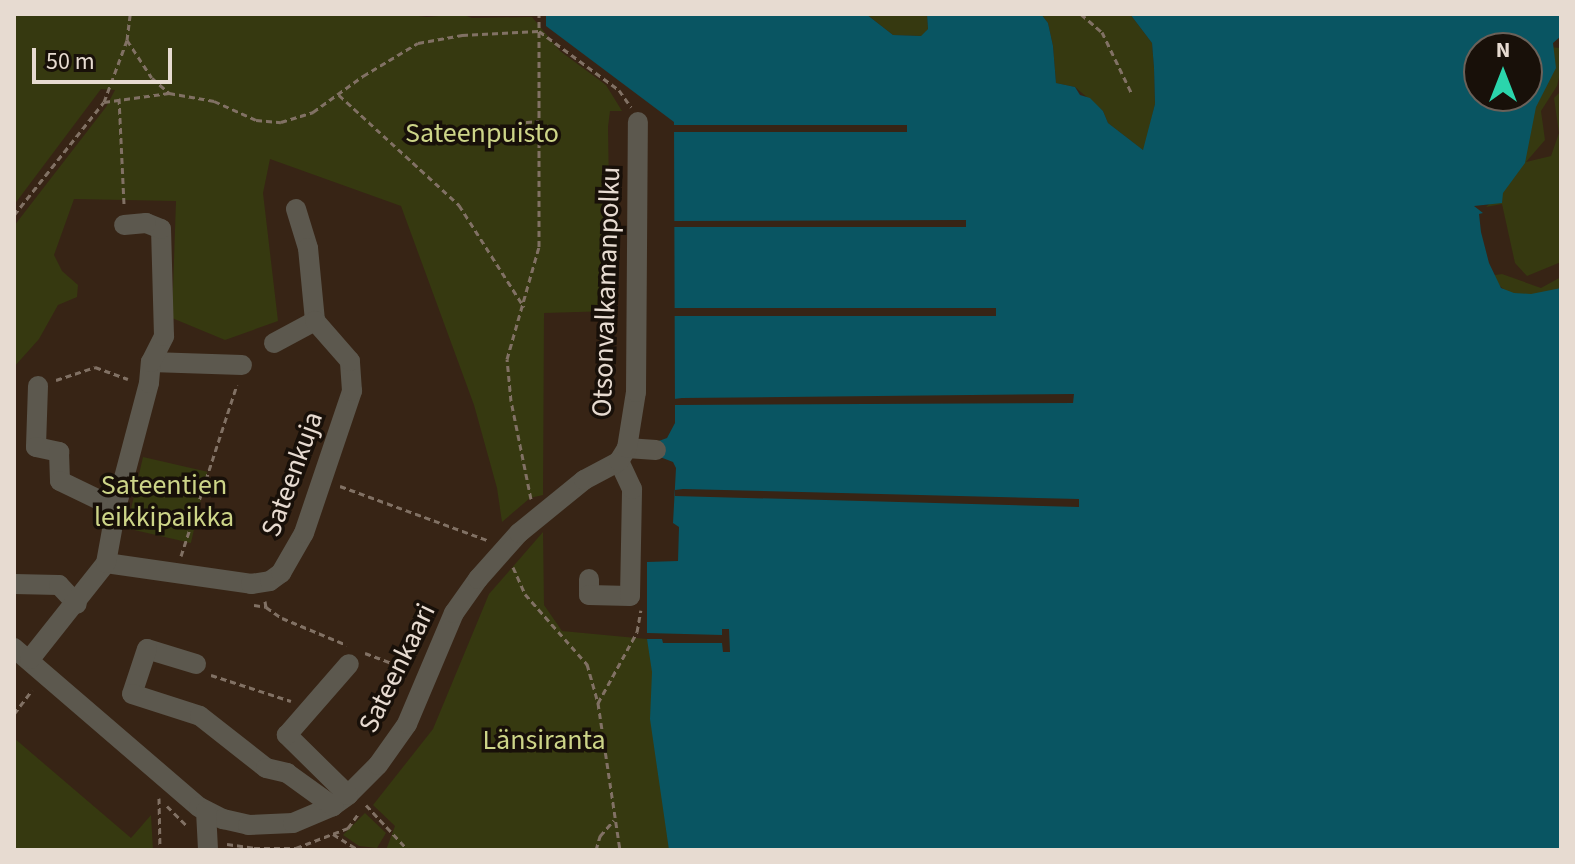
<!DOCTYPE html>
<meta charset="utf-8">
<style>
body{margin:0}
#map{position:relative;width:1575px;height:864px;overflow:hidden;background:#372415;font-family:"Source Sans 3",sans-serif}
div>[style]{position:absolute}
.green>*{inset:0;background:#363910;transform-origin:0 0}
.water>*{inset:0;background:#095562}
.pier>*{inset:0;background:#372415;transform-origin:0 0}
.path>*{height:3px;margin-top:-1.5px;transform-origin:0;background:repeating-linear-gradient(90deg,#817164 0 6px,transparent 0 10px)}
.minor>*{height:20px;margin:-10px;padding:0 10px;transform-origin:10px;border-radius:10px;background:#5c584e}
span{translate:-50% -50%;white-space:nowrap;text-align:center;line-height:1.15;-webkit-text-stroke:7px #181009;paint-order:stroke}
.park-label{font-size:28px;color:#cdd588}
.street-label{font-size:28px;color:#e7dbd1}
.frame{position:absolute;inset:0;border:16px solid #e7dbd1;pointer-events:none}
.north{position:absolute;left:1463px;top:32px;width:80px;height:80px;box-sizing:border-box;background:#181009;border:2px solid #6b6159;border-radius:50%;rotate:0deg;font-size:22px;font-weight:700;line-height:32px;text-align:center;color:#e7dbd1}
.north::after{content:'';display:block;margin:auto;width:28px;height:36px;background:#2bd5ac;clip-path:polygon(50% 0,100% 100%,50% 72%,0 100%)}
.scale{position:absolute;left:32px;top:48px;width:140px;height:36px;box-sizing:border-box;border:4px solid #e7dbd1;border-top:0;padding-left:10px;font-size:24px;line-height:28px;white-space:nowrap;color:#e7dbd1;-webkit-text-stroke:6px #181009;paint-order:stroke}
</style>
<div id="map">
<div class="green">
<div style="clip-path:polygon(14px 14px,401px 14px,427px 17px,461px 14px,472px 18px,532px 17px,560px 51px,606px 85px,622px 111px,610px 111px,608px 127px,611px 311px,544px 313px,543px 495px,530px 498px,502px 522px,497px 488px,474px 405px,401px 206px,270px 159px,263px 193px,278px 321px,225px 340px,172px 318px,176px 201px,74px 199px,54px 255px,62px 271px,78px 285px,77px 297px,58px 305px,39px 339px,14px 367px,14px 226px,106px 107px,115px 90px,101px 89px,14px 205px)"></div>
<div style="clip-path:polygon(866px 14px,927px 14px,928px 29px,922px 36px,893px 35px)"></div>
<div style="clip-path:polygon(1041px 14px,1130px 14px,1152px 43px,1154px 68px,1155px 104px,1144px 151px,1108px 123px,1103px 111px,1075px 87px,1056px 83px,1053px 46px,1048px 23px)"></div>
<div style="clip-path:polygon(1550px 47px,1560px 48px,1561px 69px,1557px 86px,1541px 111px,1545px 140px,1526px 162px,1551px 156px,1559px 133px,1554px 98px,1561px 91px,1561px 262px,1527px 276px,1515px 263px,1502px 204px,1486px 207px,1493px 200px)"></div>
<div style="clip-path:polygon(1502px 274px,1541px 288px,1561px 277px,1561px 297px,1522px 306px,1489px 276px)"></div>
<div style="left:143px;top:457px;width:66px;height:73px;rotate:13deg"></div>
<div style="clip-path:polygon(543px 532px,544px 605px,562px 631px,647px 639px,719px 850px,386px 850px,395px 826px,373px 805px,433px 729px,489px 594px)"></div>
<div style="clip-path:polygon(14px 738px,131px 838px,151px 815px,153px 850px,14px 850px)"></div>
<div style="clip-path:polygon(365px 813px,386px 833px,377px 848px,359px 846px,343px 835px)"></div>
</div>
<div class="water">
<div style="clip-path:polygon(evenodd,546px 14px,866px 14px,893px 35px,921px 36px,928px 29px,927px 14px,1041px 14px,1048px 23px,1053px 46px,1056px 83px,1075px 87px,1080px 95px,1090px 98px,1103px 111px,1108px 123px,1143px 150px,1155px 104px,1154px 68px,1152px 43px,1130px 14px,1561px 14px,1561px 36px,1553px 43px,1556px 68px,1536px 107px,1525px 163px,1503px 193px,1502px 203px,1474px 206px,1483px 213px,1479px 214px,1481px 232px,1489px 263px,1501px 288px,1514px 293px,1531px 294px,1561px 288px,1561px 850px,669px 850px,650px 719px,652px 672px,647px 639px,647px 562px,678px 561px,679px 527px,673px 523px,676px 468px,673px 462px,660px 457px,656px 442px,667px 438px,675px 423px,674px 122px,546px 26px,546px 14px,1479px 48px,1527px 48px,1527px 96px,1479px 96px,1479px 48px)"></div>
</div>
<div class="pier">
<div style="left:907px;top:125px;width:7px;height:233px;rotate:90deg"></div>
<div style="clip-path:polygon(966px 220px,966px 227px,672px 227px,672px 221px)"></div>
<div style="left:996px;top:308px;width:8px;height:323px;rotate:90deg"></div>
<div style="clip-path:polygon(1074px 394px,1073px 403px,674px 405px,674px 399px,682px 398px)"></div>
<div style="clip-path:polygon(683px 489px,1079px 499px,1079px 507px,675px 496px,675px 490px)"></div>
<div style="clip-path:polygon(722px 629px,729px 629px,730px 652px,723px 652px,722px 643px,663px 643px,662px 639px,647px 639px,647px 633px,722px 635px)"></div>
</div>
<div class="path">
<div style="left:1081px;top:14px;width:28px;rotate:41deg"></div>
<div style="left:1102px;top:32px;width:67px;rotate:64.2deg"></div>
<div style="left:539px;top:31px;width:99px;rotate:36.4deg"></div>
<div style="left:619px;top:90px;width:21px;rotate:55deg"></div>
<div style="left:127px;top:40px;width:45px;rotate:56.7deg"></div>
<div style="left:152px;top:78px;width:23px;rotate:41deg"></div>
<div style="left:339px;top:95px;width:163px;rotate:42.5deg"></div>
<div style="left:459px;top:205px;width:121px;rotate:57.5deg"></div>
<div style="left:119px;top:98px;width:107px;rotate:87.3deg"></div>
<div style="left:104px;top:102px;width:66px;rotate:-7.9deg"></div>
<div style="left:169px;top:93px;width:46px;rotate:10.1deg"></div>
<div style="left:214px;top:101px;width:46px;rotate:24.3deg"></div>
<div style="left:256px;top:120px;width:25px;rotate:5deg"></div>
<div style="left:281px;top:122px;width:34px;rotate:-17deg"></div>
<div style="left:313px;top:112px;width:62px;rotate:-35.8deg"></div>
<div style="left:363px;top:76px;width:64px;rotate:-31deg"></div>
<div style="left:418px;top:43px;width:45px;rotate:-10.3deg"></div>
<div style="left:462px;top:35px;width:77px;rotate:-3deg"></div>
<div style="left:516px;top:123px;width:23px;rotate:-5deg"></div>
<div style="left:14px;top:215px;width:144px;rotate:-51.5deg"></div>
<div style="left:104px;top:102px;width:66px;rotate:-69.6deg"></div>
<div style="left:127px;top:40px;width:26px;rotate:-83deg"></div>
<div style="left:56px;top:380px;width:41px;rotate:-18.4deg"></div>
<div style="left:95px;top:367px;width:35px;rotate:20deg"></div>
<div style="left:340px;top:486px;width:157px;rotate:20.2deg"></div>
<div style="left:531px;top:499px;width:100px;rotate:-101.5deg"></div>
<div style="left:511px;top:401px;width:42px;rotate:-95.4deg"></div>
<div style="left:507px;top:359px;width:116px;rotate:-74.1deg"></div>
<div style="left:539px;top:247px;width:233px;rotate:-90deg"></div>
<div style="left:181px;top:556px;width:180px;rotate:-71.9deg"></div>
<div style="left:513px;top:567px;width:30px;rotate:66deg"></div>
<div style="left:525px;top:594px;width:94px;rotate:48.5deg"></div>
<div style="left:587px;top:664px;width:41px;rotate:74.2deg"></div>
<div style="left:598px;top:703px;width:149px;rotate:81.5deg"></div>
<div style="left:265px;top:601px;width:6px;rotate:81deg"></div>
<div style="left:266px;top:607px;width:19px;rotate:35deg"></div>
<div style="left:282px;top:618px;width:70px;rotate:22.6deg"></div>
<div style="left:254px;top:605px;width:12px;rotate:9deg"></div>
<div style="left:365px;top:653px;width:48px;rotate:20.7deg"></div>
<div style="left:211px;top:675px;width:84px;rotate:18deg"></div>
<div style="left:598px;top:703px;width:81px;rotate:-61.2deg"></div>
<div style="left:637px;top:632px;width:22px;rotate:-80deg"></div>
<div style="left:14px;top:714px;width:30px;rotate:-53deg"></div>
<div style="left:159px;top:798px;width:52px;rotate:88.9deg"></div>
<div style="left:366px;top:805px;width:62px;rotate:47deg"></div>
<div style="left:167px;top:806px;width:28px;rotate:45deg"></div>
<div style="left:333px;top:834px;width:31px;rotate:32deg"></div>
<div style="left:227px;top:844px;width:27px;rotate:8deg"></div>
<div style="left:254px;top:848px;width:42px"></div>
<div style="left:296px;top:848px;width:56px;rotate:-21deg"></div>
<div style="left:348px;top:828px;width:19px;rotate:-54deg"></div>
<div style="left:596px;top:850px;width:15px;rotate:-74deg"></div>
<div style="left:600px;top:836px;width:21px;rotate:-49deg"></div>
</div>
<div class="minor">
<div style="left:296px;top:209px;width:41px;rotate:72.9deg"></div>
<div style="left:308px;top:248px;width:73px;rotate:84.5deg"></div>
<div style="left:274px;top:343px;width:47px;rotate:-28.2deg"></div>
<div style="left:151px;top:362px;width:91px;rotate:1.9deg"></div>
<div style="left:38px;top:386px;width:61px;rotate:91.9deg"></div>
<div style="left:36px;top:447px;width:24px;rotate:12deg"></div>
<div style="left:59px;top:452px;width:29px;rotate:88deg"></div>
<div style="left:60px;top:481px;width:62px;rotate:25.7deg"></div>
<div style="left:627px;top:448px;width:29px;rotate:4deg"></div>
<div style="left:106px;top:563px;width:147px;rotate:8.2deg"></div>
<div style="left:251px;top:584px;width:19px;rotate:-9deg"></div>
<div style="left:270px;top:581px;width:14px;rotate:-36deg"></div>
<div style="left:281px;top:573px;width:46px;rotate:-60.1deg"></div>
<div style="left:304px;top:533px;width:150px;rotate:-71.3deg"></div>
<div style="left:352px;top:391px;width:30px;rotate:-94deg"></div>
<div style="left:350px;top:361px;width:53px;rotate:-131.2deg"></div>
<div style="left:589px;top:579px;width:16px;rotate:90deg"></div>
<div style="left:589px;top:595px;width:41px;rotate:1.4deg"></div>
<div style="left:630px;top:596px;width:107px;rotate:-88.9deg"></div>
<div style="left:632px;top:489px;width:31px;rotate:-115deg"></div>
<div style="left:14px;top:584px;width:45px;rotate:1.3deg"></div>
<div style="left:59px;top:585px;width:26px;rotate:47deg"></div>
<div style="left:14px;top:648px;width:244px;rotate:40.7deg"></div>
<div style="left:199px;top:807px;width:27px;rotate:27deg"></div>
<div style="left:223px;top:819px;width:26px;rotate:13deg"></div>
<div style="left:248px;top:825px;width:45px;rotate:-2.5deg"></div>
<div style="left:293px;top:823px;width:43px;rotate:-23deg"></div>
<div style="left:333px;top:806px;width:19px;rotate:-36deg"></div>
<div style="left:348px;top:795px;width:42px;rotate:-45deg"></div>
<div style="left:378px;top:765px;width:50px;rotate:-54.7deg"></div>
<div style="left:407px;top:724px;width:121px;rotate:-67.1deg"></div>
<div style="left:454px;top:613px;width:42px;rotate:-54.8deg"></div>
<div style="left:478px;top:579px;width:62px;rotate:-48.3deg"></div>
<div style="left:519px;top:533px;width:84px;rotate:-39.2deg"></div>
<div style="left:584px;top:480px;width:40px;rotate:-28deg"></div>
<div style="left:619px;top:461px;width:15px;rotate:-58deg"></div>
<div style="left:627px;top:448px;width:57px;rotate:-80.9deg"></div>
<div style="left:636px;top:392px;width:270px;rotate:-89.6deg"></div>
<div style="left:30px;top:659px;width:122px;rotate:-51.6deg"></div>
<div style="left:106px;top:563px;width:56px;rotate:-79.7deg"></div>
<div style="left:116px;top:508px;width:129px;rotate:-75.2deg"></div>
<div style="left:149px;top:383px;width:21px;rotate:-85deg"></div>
<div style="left:151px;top:362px;width:29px;rotate:-63deg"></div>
<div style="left:164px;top:336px;width:107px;rotate:-91.6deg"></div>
<div style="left:161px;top:229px;width:16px;rotate:-158deg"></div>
<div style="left:146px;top:223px;width:22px;rotate:175deg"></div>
<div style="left:196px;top:664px;width:51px;rotate:-163deg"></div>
<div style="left:147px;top:649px;width:47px;rotate:108.4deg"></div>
<div style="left:132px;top:694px;width:71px;rotate:17.9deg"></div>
<div style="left:200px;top:716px;width:84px;rotate:38.2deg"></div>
<div style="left:266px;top:768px;width:22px;rotate:13deg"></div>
<div style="left:287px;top:773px;width:57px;rotate:35.7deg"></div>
<div style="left:348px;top:795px;width:86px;rotate:-135.5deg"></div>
<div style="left:287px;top:735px;width:94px;rotate:-48.9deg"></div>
<div style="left:206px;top:811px;width:39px;rotate:87deg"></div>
</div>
<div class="park-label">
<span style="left:482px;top:133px">Sateenpuisto</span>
<span style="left:164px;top:501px">Sateentien<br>leikkipaikka</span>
<span style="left:544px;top:740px">Länsiranta</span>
</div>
<div class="street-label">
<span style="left:606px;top:292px;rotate:-88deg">Otsonvalkamanpolku</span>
<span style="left:292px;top:474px;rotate:-70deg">Sateenkuja</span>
<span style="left:397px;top:668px;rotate:-64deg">Sateenkaari</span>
</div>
<div class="frame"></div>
<div class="north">N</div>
<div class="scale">50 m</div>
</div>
